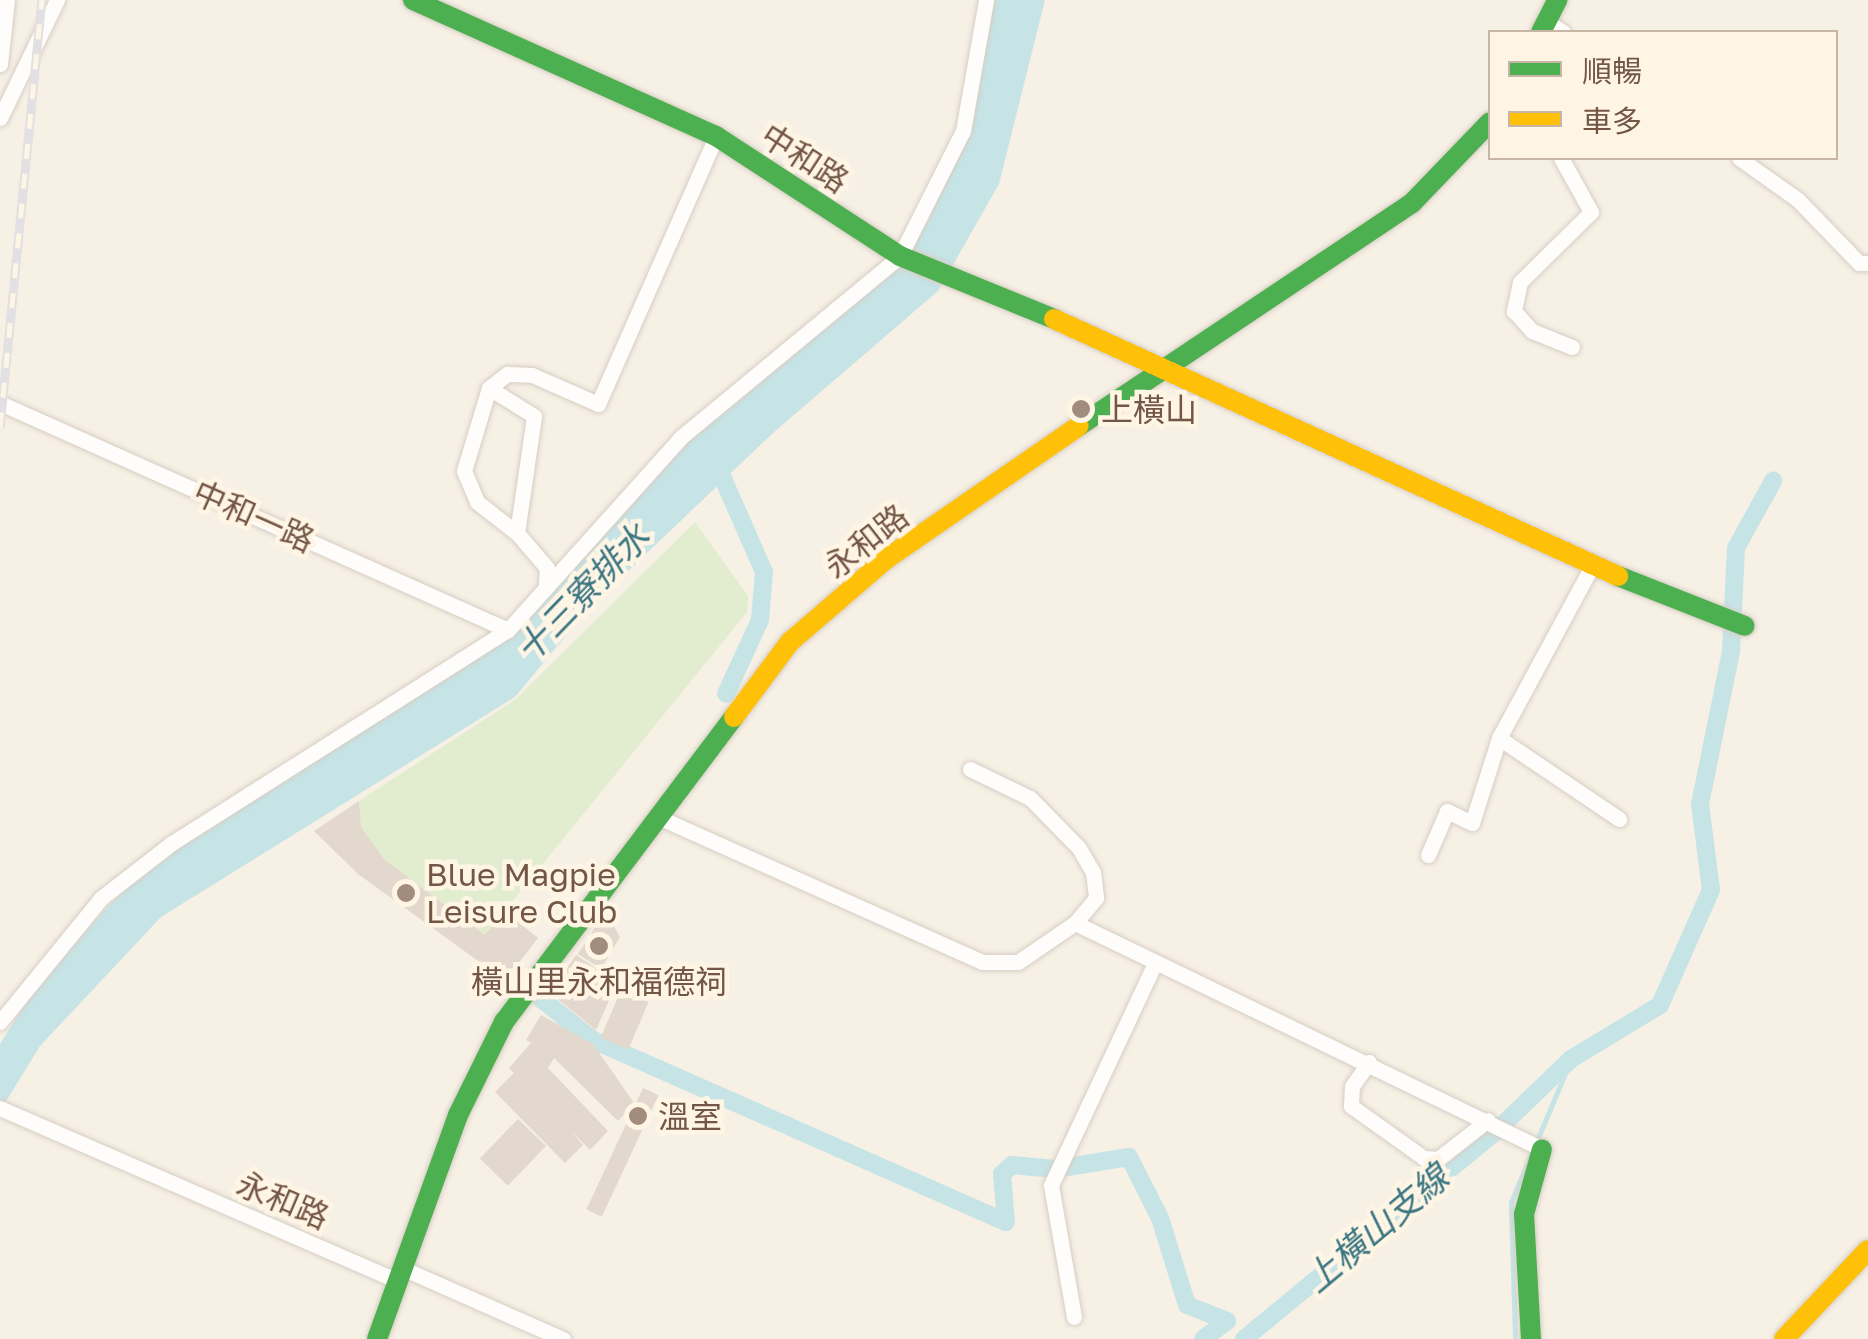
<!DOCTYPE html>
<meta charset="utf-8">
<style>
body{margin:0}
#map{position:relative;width:1868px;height:1339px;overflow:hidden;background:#f6f0e5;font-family:"Golos Text","Noto Sans TC",sans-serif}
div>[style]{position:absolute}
.green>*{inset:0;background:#e1edce}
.water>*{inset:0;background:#c6e4e6}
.stream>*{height:5px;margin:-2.5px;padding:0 2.5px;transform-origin:2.5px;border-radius:2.5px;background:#c6e4e6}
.canal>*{height:18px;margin:-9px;padding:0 9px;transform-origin:9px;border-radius:9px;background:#c6e4e6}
.building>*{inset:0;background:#e2d8cd;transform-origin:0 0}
.roads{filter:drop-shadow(0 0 2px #d7cdc3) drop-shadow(0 0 2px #d7cdc3)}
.street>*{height:15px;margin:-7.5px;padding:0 7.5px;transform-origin:7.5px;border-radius:7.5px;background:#fefdfb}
.fast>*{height:20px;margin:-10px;padding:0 10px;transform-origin:10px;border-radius:10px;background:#4caf50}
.slow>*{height:20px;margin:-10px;padding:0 10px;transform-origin:10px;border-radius:10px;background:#ffc107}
.rail>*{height:9px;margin-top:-4.5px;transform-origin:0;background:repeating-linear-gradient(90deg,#fff5e5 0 15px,#e3e0e3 0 30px);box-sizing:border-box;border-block:2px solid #e3e0e3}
.dots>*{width:28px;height:28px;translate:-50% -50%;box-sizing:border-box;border:5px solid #fff5e5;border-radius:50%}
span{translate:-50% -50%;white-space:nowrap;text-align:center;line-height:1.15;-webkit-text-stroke:9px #fff5e5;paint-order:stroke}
.street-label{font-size:32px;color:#745645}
.poi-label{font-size:32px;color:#745645}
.left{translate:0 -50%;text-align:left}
.water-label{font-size:35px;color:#3b7683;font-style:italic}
.legend{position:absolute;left:1488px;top:30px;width:350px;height:130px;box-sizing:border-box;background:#fff5e5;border:2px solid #c7b5a5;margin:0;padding:12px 18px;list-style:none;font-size:30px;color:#745645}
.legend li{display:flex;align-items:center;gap:20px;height:50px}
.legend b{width:50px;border:2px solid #c7b5a5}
</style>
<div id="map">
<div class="green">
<div style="clip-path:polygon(695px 522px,748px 596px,747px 612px,485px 935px,385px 860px,361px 827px,359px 801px,516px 699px)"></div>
</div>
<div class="water">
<div style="clip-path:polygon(992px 0,1045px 0,999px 184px,938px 291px,773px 433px,587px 610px,515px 697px,161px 917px,40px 1046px,0 1111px,0 1044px,36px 987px,112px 902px,175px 847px,512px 634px,683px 442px,898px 269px,928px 221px,969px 131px)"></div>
</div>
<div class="stream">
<div style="left:1515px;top:1339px;width:137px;rotate:-91.7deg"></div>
<div style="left:1511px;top:1202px;width:155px;rotate:-67.2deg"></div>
</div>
<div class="canal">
<div style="left:714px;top:458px;width:124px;rotate:66.3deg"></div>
<div style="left:764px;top:572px;width:48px;rotate:94.8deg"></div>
<div style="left:760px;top:620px;width:81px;rotate:114.7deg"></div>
<div style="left:540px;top:998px;width:68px;rotate:38.4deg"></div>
<div style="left:593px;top:1040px;width:451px;rotate:23.8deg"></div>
<div style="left:1006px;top:1222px;width:48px;rotate:-94.8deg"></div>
<div style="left:1002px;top:1174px;width:13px;rotate:-42deg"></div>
<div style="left:1012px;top:1165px;width:43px;rotate:5.3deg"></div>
<div style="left:1055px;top:1169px;width:75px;rotate:-9.2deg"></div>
<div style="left:1129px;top:1157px;width:68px;rotate:63.1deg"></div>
<div style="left:1160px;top:1218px;width:91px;rotate:72.8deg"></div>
<div style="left:1187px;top:1305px;width:43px;rotate:21.8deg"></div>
<div style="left:1227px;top:1321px;width:30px;rotate:143deg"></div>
<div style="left:1244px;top:1339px;width:323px;rotate:-39.5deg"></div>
<div style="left:1493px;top:1134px;width:108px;rotate:-43.9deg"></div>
<div style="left:1571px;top:1059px;width:104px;rotate:-31.2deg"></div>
<div style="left:1660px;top:1005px;width:126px;rotate:-66.1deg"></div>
<div style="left:1711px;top:890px;width:87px;rotate:-97.3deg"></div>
<div style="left:1700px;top:804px;width:156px;rotate:-78.5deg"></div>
<div style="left:1731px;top:651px;width:103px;rotate:-87.2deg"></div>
<div style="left:1736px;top:548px;width:77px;rotate:-61.1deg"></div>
</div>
<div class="building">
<div style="clip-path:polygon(359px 801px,361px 827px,385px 860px,485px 935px,505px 911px,538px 938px,497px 991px,481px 981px,481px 963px,358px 874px,314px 831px)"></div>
<div style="clip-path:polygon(605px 912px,620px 937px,601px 969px,578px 954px)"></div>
<div style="clip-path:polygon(576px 955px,617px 982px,596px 1030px,550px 993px)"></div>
<div style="left:621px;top:990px;width:30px;height:52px;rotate:23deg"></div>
<div style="clip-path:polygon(541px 1015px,593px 1044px,634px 1103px,618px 1121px,554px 1058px,548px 1068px,608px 1131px,590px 1150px,571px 1131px,583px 1145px,565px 1163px,495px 1092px,514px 1073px,509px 1068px,531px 1043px,526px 1040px)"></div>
<div style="left:643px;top:1088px;width:17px;height:134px;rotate:25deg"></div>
<div style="left:518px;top:1119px;width:39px;height:55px;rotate:44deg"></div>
</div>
<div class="roads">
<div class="street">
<div style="left:1547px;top:22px;width:19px;rotate:32deg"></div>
<div style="left:0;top:64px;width:64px;rotate:-83.8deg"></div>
<div style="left:0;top:118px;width:131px;rotate:-64.2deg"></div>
<div style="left:1561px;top:158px;width:62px;rotate:60.9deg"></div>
<div style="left:1591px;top:212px;width:100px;rotate:135.4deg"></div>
<div style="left:1520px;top:282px;width:30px;rotate:102deg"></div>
<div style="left:1514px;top:311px;width:27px;rotate:48deg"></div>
<div style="left:1532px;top:331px;width:43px;rotate:21.8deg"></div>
<div style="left:1739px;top:158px;width:72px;rotate:35.4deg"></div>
<div style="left:1798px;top:200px;width:88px;rotate:45.9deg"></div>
<div style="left:1859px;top:263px;width:9px"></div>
<div style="left:489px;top:388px;width:87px;rotate:106.8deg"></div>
<div style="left:464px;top:471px;width:34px;rotate:67deg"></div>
<div style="left:477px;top:502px;width:51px;rotate:37.8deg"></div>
<div style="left:0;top:403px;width:556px;rotate:24.08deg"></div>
<div style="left:1592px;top:566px;width:196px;rotate:118.4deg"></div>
<div style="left:1499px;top:738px;width:145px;rotate:34deg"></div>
<div style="left:546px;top:585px;width:17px;rotate:-87deg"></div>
<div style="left:547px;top:568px;width:46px;rotate:-130.6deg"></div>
<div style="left:517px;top:533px;width:118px;rotate:-81.7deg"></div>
<div style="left:534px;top:416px;width:53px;rotate:-148.1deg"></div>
<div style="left:489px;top:388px;width:23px;rotate:-38deg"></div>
<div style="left:507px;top:374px;width:25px;rotate:2deg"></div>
<div style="left:532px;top:375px;width:72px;rotate:23.7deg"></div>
<div style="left:598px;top:404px;width:293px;rotate:-66.2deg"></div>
<div style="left:970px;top:769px;width:67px;rotate:25.8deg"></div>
<div style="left:1030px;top:798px;width:70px;rotate:45.6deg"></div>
<div style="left:1079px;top:848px;width:28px;rotate:60deg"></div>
<div style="left:1093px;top:872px;width:26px;rotate:83deg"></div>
<div style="left:1096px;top:898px;width:33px;rotate:130deg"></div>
<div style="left:658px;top:817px;width:355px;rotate:24.1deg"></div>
<div style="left:982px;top:962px;width:36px"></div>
<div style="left:1018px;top:962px;width:69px;rotate:-34.4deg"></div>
<div style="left:1075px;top:923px;width:519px;rotate:25.82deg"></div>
<div style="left:1428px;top:855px;width:48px;rotate:-66.6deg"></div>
<div style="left:1447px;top:811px;width:28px;rotate:26deg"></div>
<div style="left:1472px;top:823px;width:89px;rotate:-72.4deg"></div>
<div style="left:0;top:1022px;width:160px;rotate:-50.8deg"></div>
<div style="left:101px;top:898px;width:90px;rotate:-37.8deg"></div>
<div style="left:172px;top:843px;width:398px;rotate:-32.4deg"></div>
<div style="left:508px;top:630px;width:258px;rotate:-48.1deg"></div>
<div style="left:680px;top:438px;width:286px;rotate:-39.6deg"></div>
<div style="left:900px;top:256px;width:140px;rotate:-63.3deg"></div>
<div style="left:963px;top:131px;width:133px;rotate:-80deg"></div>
<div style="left:1369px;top:1062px;width:29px;rotate:125deg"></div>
<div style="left:1352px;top:1086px;width:20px;rotate:93deg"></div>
<div style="left:1351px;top:1106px;width:90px;rotate:35.5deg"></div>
<div style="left:1424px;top:1158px;width:14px;rotate:4deg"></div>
<div style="left:1438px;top:1159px;width:63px;rotate:-38deg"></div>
<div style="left:0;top:1108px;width:433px;rotate:23.5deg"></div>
<div style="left:402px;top:1268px;width:176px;rotate:23.8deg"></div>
<div style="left:1074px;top:1317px;width:134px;rotate:-99.9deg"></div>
<div style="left:1051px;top:1185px;width:243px;rotate:-64.9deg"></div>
</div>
<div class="fast">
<div style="left:413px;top:0;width:332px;rotate:24.2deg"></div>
<div style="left:716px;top:136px;width:220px;rotate:33.1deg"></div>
<div style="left:900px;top:256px;width:166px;rotate:22.2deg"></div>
<div style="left:1541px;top:32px;width:36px;rotate:-63deg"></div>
<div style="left:1079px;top:426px;width:401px;rotate:-33.8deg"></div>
<div style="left:1412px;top:203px;width:112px;rotate:-46.1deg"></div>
<div style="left:1618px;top:576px;width:136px;rotate:21.5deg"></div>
<div style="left:377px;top:1339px;width:238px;rotate:-70.1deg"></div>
<div style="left:458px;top:1115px;width:104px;rotate:-63.7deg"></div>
<div style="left:504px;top:1022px;width:382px;rotate:-53deg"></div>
<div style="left:1531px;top:1339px;width:125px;rotate:-93.2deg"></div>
<div style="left:1524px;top:1214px;width:67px;rotate:-74.5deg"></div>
</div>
<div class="slow">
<div style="left:1054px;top:319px;width:620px;rotate:24.5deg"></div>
<div style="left:734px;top:717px;width:94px;rotate:-53.3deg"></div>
<div style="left:790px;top:642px;width:127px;rotate:-40.8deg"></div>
<div style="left:886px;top:559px;width:234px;rotate:-34.6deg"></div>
<div style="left:1784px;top:1339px;width:122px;rotate:-46.7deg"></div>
</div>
</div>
<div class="rail">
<div style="left:0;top:427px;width:429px;rotate:-84.4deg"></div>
</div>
<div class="dots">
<div style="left:1081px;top:409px;background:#a28c7d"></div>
<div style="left:406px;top:893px;background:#a28c7d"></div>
<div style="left:599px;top:946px;background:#a28c7d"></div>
<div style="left:638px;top:1116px;background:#a28c7d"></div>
</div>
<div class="street-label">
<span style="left:805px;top:158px;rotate:33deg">中和路</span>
<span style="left:254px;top:516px;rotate:24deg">中和一路</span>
<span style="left:866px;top:541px;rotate:-38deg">永和路</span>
<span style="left:283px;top:1200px;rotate:23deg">永和路</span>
</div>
<div class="poi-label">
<span class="left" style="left:1101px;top:409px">上橫山</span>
<span class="left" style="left:426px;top:893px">Blue Magpie<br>Leisure Club</span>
<span style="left:599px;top:981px">橫山里永和福德祠</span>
<span class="left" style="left:658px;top:1116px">溫室</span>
</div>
<div class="water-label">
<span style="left:582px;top:593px;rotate:-46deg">十三寮排水</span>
<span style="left:1376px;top:1228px;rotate:-40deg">上橫山支線</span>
</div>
<ul class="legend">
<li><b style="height:12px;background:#4caf50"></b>順暢</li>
<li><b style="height:12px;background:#ffc107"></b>車多</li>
</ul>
</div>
